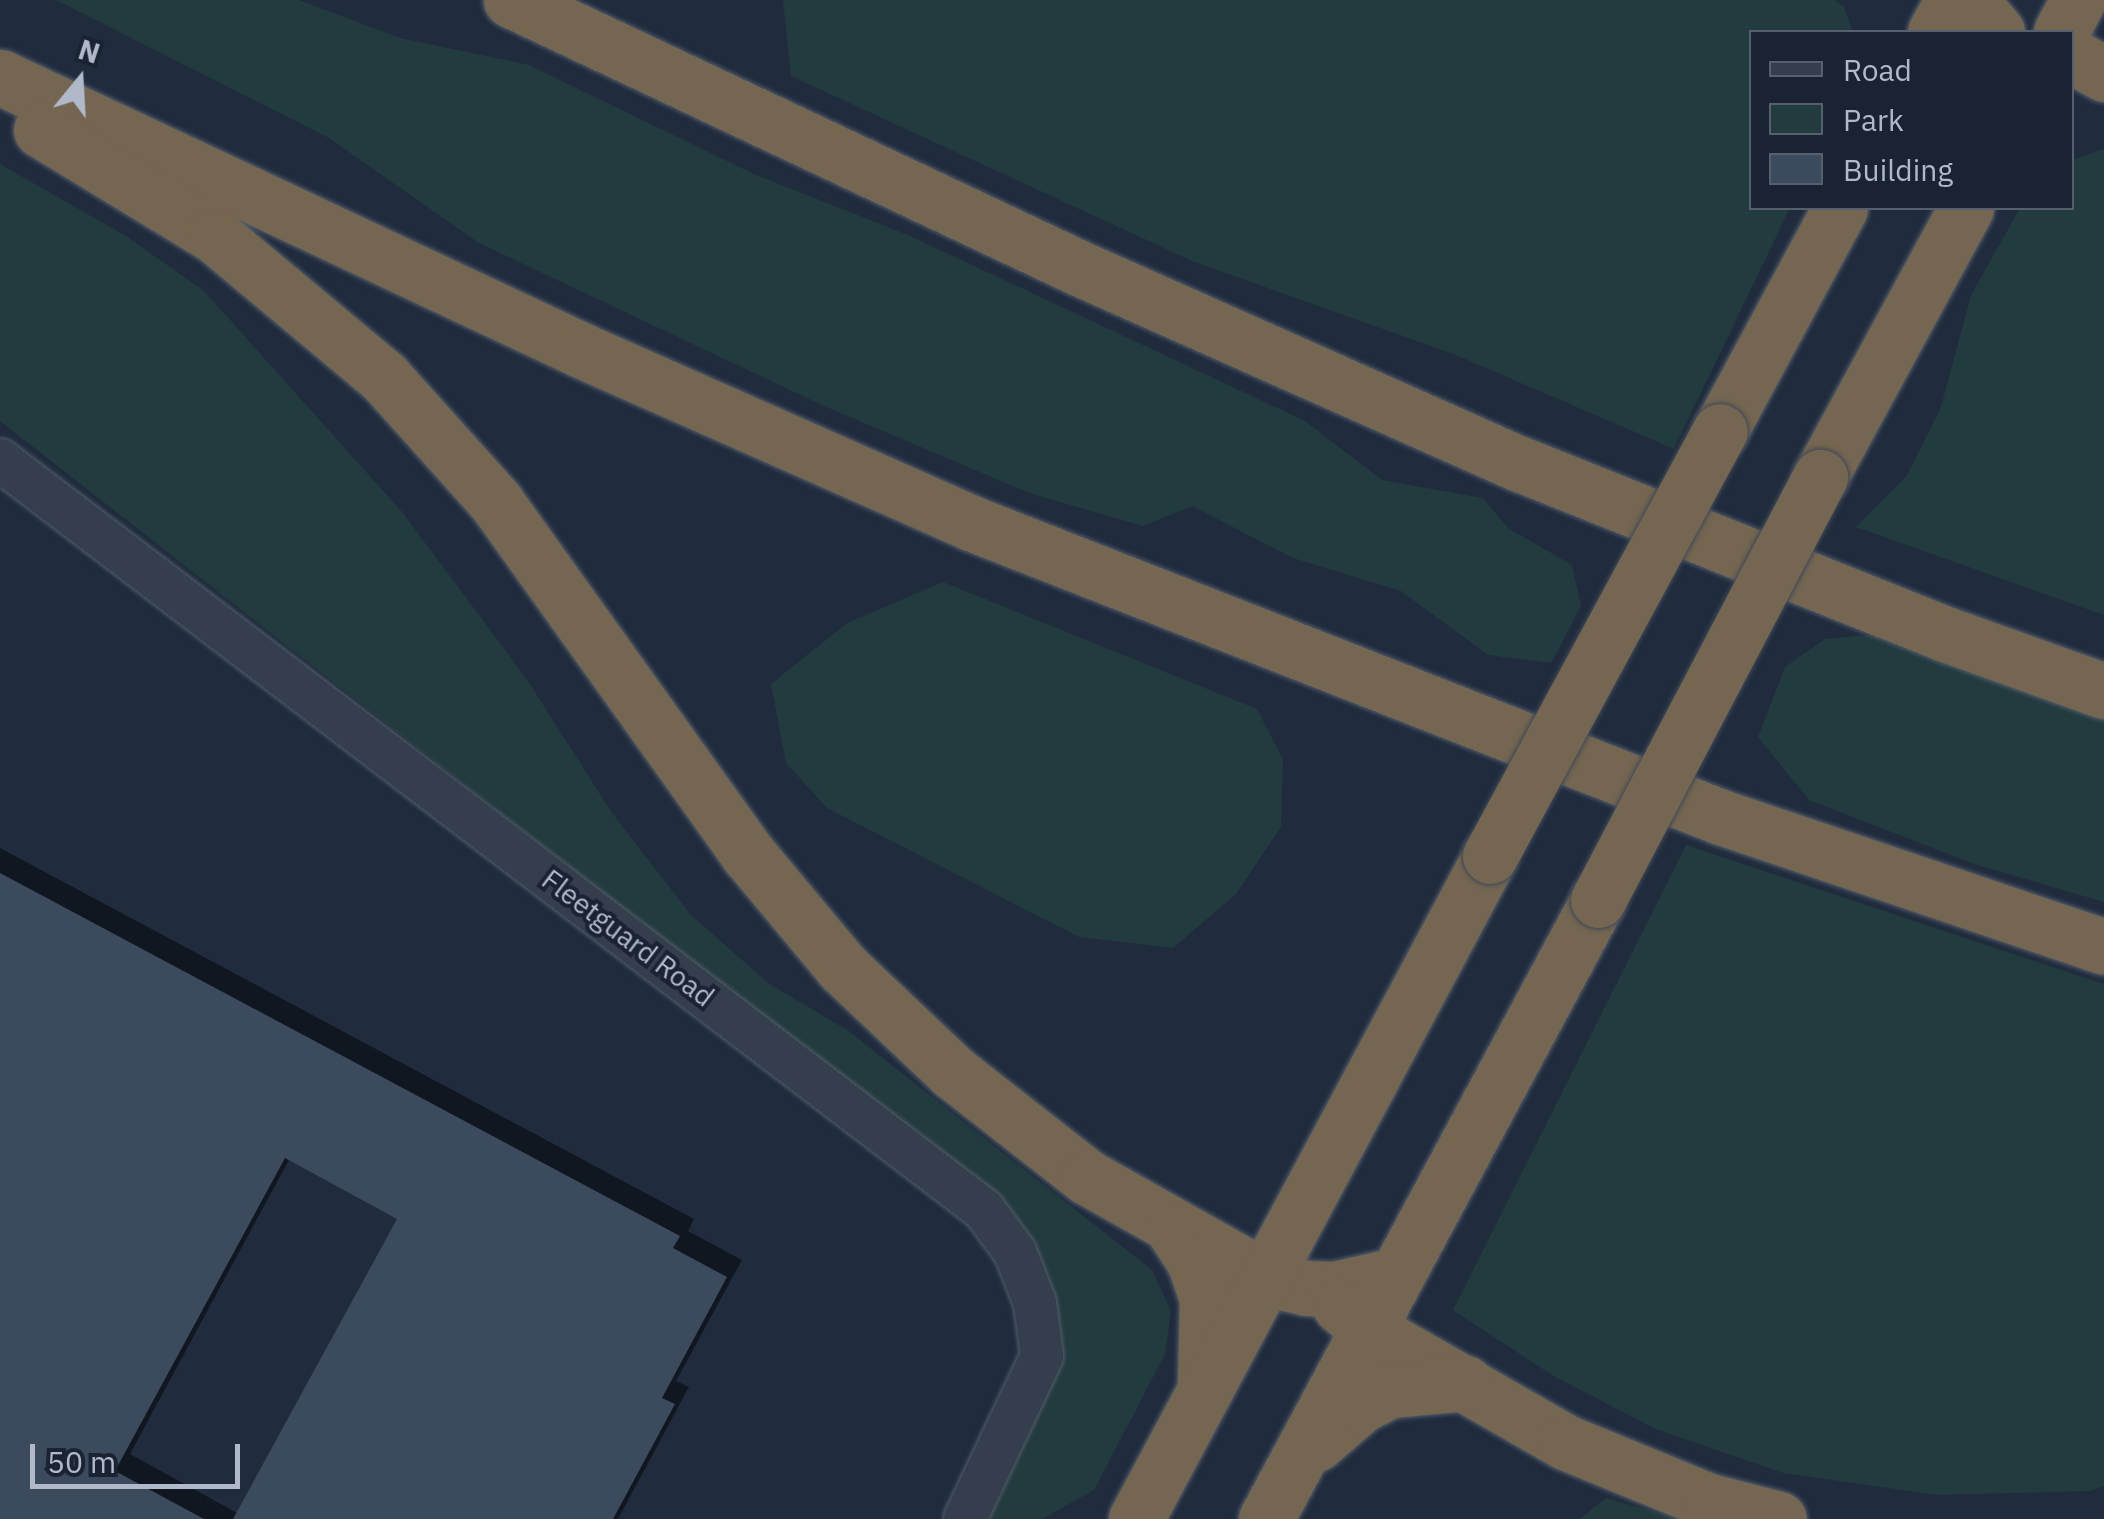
<!DOCTYPE html>
<style>
body{margin:0}
#map{position:relative;width:2104px;height:1519px;overflow:hidden;background:#202c3d;font-family:"IBM Plex Sans",sans-serif}
div>[style]{position:absolute}
.green>*{inset:0;background:#223b3e}
.shadow>*{inset:0;background:#0007}
.building>*{inset:0;background:#3b4a5d}
.roads{filter:drop-shadow(0 0 2px #525c6b) drop-shadow(0 0 2px #525c6b)}
.minor>*{height:42px;margin:-21px;padding:0 21px;transform-origin:21px;border-radius:21px;background:#343e4d}
.highway>*{height:55px;margin:-27.5px;padding:0 27.5px;transform-origin:27.5px;border-radius:27.5px;background:#746650}
.bridges{filter:drop-shadow(0 0 2px #3f4958) drop-shadow(0 0 2px #3f4958)}
.highway-bridge>*{height:55px;margin:-27.5px;padding:0 27.5px;transform-origin:27.5px;border-radius:27.5px;background:#746650}
span{translate:-50% -50%;white-space:nowrap;text-align:center;line-height:1.15;-webkit-text-stroke:8px #192332;paint-order:stroke}
.street-label{font-size:28px;color:#afb9c9}
.legend{position:absolute;left:1749px;top:30px;width:325px;height:180px;box-sizing:border-box;background:#192332;border:2px solid #555f6e;margin:0;padding:12px 18px;list-style:none;font-size:30px;color:#afb9c9}
.legend li{display:flex;align-items:center;gap:20px;height:50px}
.legend b{width:50px;border:2px solid #555f6e}
.north{position:absolute;left:30px;top:30px;width:100px;height:100px;-webkit-text-stroke:8px #192332;paint-order:stroke;rotate:18deg;font-size:28px;font-weight:700;line-height:40px;text-align:center;color:#afb9c9}
.north::after{content:'';display:block;margin:auto;width:35px;height:45px;background:#afb9c9;clip-path:polygon(50% 0,100% 100%,50% 72%,0 100%)}
.scale{position:absolute;left:30px;top:1444px;width:210px;height:45px;box-sizing:border-box;border:5px solid #afb9c9;border-top:0;padding-left:12px;font-size:30px;line-height:35px;white-space:nowrap;color:#afb9c9;-webkit-text-stroke:8px #192332;paint-order:stroke}
</style>
<div id="map">
<div class="green">
<div style="clip-path:polygon(56px 0,299px 0,400px 38px,529px 65px,756px 175px,908px 235px,1305px 421px,1382px 480px,1483px 498px,1508px 528px,1572px 565px,1581px 606px,1551px 663px,1488px 655px,1401px 591px,1293px 558px,1192px 506px,1143px 526px,1029px 493px,824px 406px,479px 243px,329px 138px)"></div>
<div style="clip-path:polygon(783px 0,1835px 0,1844px 7px,1853px 32px,1752px 32px,1752px 208px,1790px 208px,1674px 449px,1456px 355px,1192px 261px,791px 76px)"></div>
<div style="clip-path:polygon(2104px 149px,2104px 615px,1856px 527px,1906px 477px,1941px 407px,1971px 295px,2020px 208px,2072px 208px,2072px 160px)"></div>
<div style="clip-path:polygon(0 164px,126px 236px,204px 291px,402px 512px,526px 678px,612px 813px,691px 915px,768px 983px,847px 1030px,1152px 1270px,1171px 1311px,1165px 1354px,1094px 1490px,1042px 1519px,985px 1519px,1054px 1368px,1038px 1262px,761px 1017px,0 421px)"></div>
<div style="clip-path:polygon(943px 582px,1257px 709px,1283px 760px,1281px 827px,1236px 894px,1173px 948px,1079px 937px,827px 808px,786px 763px,771px 684px,847px 623px)"></div>
<div style="clip-path:polygon(1880px 634px,2104px 716px,2104px 902px,1974px 864px,1809px 800px,1758px 737px,1785px 667px,1825px 639px)"></div>
<div style="clip-path:polygon(1686px 845px,2104px 984px,2104px 1486px,2090px 1491px,1937px 1495px,1783px 1473px,1656px 1429px,1555px 1377px,1453px 1310px)"></div>
<div style="clip-path:polygon(1606px 1498px,1680px 1519px,1580px 1519px)"></div>
</div>
<div class="shadow">
<div style="clip-path:polygon(evenodd,0 848px,694px 1219px,688px 1231px,742px 1260px,676px 1381px,689px 1387px,618px 1519px,0 1519px,0 848px,290px 1158px,400px 1218px,239px 1514px,130px 1454px,290px 1158px)"></div>
</div>
<div class="building">
<div style="clip-path:polygon(0 873px,680px 1236px,673px 1248px,727px 1277px,662px 1398px,675px 1404px,613px 1519px,233px 1519px,397px 1219px,285px 1158px,115px 1471px,204px 1519px,0 1519px)"></div>
</div>
<div class="roads">
<div class="minor">
<div style="left:0;top:460px;width:1237px;rotate:37.31deg"></div>
<div style="left:984px;top:1210px;width:52px;rotate:53.6deg"></div>
<div style="left:1015px;top:1252px;width:55px;rotate:68.6deg"></div>
<div style="left:1035px;top:1303px;width:53px;rotate:82.5deg"></div>
<div style="left:1042px;top:1356px;width:180px;rotate:115.3deg"></div>
</div>
<div class="highway">
<div style="left:511px;top:0;width:628px;rotate:25.26deg"></div>
<div style="left:1079px;top:268px;width:483px;rotate:24deg"></div>
<div style="left:1520px;top:464px;width:458px;rotate:21.8deg"></div>
<div style="left:1945px;top:634px;width:169px;rotate:19.7deg"></div>
<div style="left:1970px;top:0;width:42px;rotate:49.8deg"></div>
<div style="left:1935px;top:32px;width:37px;rotate:-61deg"></div>
<div style="left:2061px;top:32px;width:36px;rotate:-62deg"></div>
<div style="left:2072px;top:56px;width:37px;rotate:29deg"></div>
<div style="left:0;top:77px;width:644px;rotate:25.17deg"></div>
<div style="left:583px;top:351px;width:424px;rotate:23.9deg"></div>
<div style="left:971px;top:523px;width:806px;rotate:21.41deg"></div>
<div style="left:1721px;top:817px;width:404px;rotate:18.7deg"></div>
<div style="left:41px;top:130px;width:202px;rotate:31.3deg"></div>
<div style="left:214px;top:235px;width:222px;rotate:39.9deg"></div>
<div style="left:384px;top:377px;width:168px;rotate:48.1deg"></div>
<div style="left:496px;top:502px;width:433px;rotate:54.4deg"></div>
<div style="left:748px;top:854px;width:148px;rotate:50.2deg"></div>
<div style="left:843px;top:968px;width:151px;rotate:43.4deg"></div>
<div style="left:953px;top:1072px;width:170px;rotate:38.1deg"></div>
<div style="left:1087px;top:1177px;width:206px;rotate:29.4deg"></div>
<div style="left:1266px;top:1278px;width:41px;rotate:14deg"></div>
<div style="left:1306px;top:1288px;width:28px;rotate:2deg"></div>
<div style="left:1334px;top:1289px;width:64px;rotate:-12.7deg"></div>
<div style="left:1720px;top:431px;width:253px;rotate:-61.7deg"></div>
<div style="left:1820px;top:477px;width:306px;rotate:-61.5deg"></div>
<div style="left:1172px;top:1227px;width:40px;rotate:57.1deg"></div>
<div style="left:1194px;top:1261px;width:39px;rotate:71deg"></div>
<div style="left:1207px;top:1298px;width:82px;rotate:91.4deg"></div>
<div style="left:1340px;top:1306px;width:36px;rotate:39deg"></div>
<div style="left:1368px;top:1329px;width:227px;rotate:29.8deg"></div>
<div style="left:1565px;top:1442px;width:156px;rotate:22.3deg"></div>
<div style="left:1709px;top:1501px;width:72px;rotate:14.4deg"></div>
<div style="left:1316px;top:1444px;width:60px;rotate:-40.9deg"></div>
<div style="left:1361px;top:1405px;width:34px;rotate:-27deg"></div>
<div style="left:1391px;top:1390px;width:75px;rotate:-5.3deg"></div>
<div style="left:1136px;top:1519px;width:752px;rotate:-61.9deg"></div>
<div style="left:1266px;top:1519px;width:702px;rotate:-61.79deg"></div>
</div>
</div>
<div class="bridges">
<div class="highway-bridge">
<div style="left:1490px;top:856px;width:483px;rotate:-61.6deg"></div>
<div style="left:1598px;top:900px;width:478px;rotate:-62.3deg"></div>
</div>
</div>
<div class="street-label">
<span style="left:628px;top:938px;rotate:37deg">Fleetguard Road</span>
</div>
<ul class="legend">
<li><b style="height:12px;background:#343e4d"></b>Road</li>
<li><b style="height:28px;background:#223b3e"></b>Park</li>
<li><b style="height:28px;background:#3b4a5d"></b>Building</li>
</ul>
<div class="north">N</div>
<div class="scale">50 m</div>
</div>
